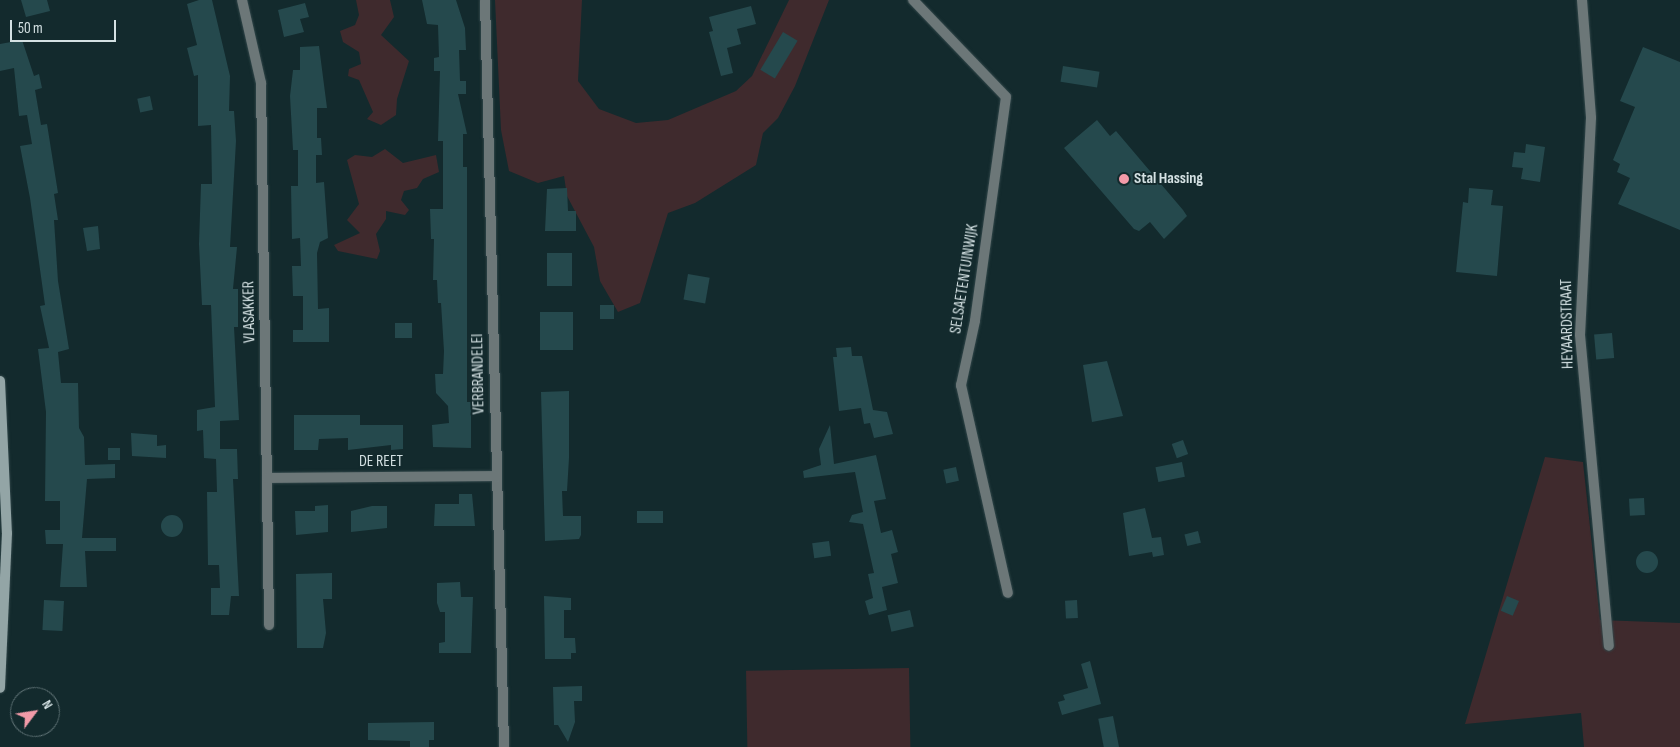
<!DOCTYPE html>
<style>
body{margin:0}
#map{position:relative;width:1680px;height:747px;overflow:hidden;background:#132a2d;font-family:"Sofia Sans Condensed",sans-serif}
div>[style]{position:absolute}
.green>*{inset:0;background:#3f2a2d;transform-origin:0 0}
.building>*{inset:0;background:#25494d;transform-origin:0 0}
.round{border-radius:50%}
.roads{filter:drop-shadow(0 0 1px #32474a) drop-shadow(0 0 1px #32474a)}
.minor>*{height:10px;margin:-5px;padding:0 5px;transform-origin:5px;border-radius:5px;background:#6c7778}
.secondary>*{height:10px;margin:-5px;padding:0 5px;transform-origin:5px;border-radius:5px;background:#93a5a6}
.dots>*{width:14px;height:14px;translate:-50% -50%;box-sizing:border-box;border:2px solid #132a2d;border-radius:50%}
span{translate:-50% -50%;white-space:nowrap;text-align:center;line-height:1.15;-webkit-text-stroke:4px #132a2d;paint-order:stroke}
.poi-label{font-size:16px;color:#d4e1e3;font-weight:700}
.left{translate:0 -50%;text-align:left}
.street-label{font-size:16px;color:#d4e1e3}
.north{position:absolute;left:10px;top:687px;width:50px;height:50px;box-sizing:border-box;background:#132a2d;border:1px solid #607376;border-radius:50%;rotate:59deg;font-size:14px;font-weight:700;line-height:20px;text-align:center;color:#d4e1e3}
.north::after{content:'';display:block;margin:auto;width:18px;height:22px;background:#f39aa8;clip-path:polygon(50% 0,100% 100%,50% 72%,0 100%)}
.scale{position:absolute;left:10px;top:20px;width:106px;height:22px;box-sizing:border-box;border:2px solid #d4e1e3;border-top:0;padding-left:6px;font-size:15px;line-height:18px;white-space:nowrap;color:#d4e1e3;-webkit-text-stroke:4px #132a2d;paint-order:stroke}
</style>
<div id="map">
<div class="green">
<div style="clip-path:polygon(356px 0,390px 0,394px 17px,381px 35px,409px 61px,397px 99px,396px 115px,381px 125px,367px 119px,373px 112px,359px 80px,348px 76px,349px 69px,361px 64px,359px 52px,343px 42px,340px 31px,355px 25px,359px 15px)"></div>
<div style="clip-path:polygon(495px 0,582px 0,578px 81px,599px 109px,636px 123px,668px 120px,736px 91px,752px 76px,789px 0,829px 0,795px 86px,778px 118px,763px 133px,756px 165px,695px 203px,668px 213px,640px 303px,618px 312px,600px 281px,594px 247px,567px 196px,564px 176px,538px 183px,509px 171px,501px 130px)"></div>
<div style="clip-path:polygon(385px 149px,403px 163px,436px 155px,439px 172px,423px 179px,417px 188px,404px 191px,401px 200px,409px 210px,405px 215px,386px 211px,386px 219px,376px 234px,380px 251px,377px 259px,338px 251px,334px 245px,360px 233px,347px 220px,359px 204px,347px 160px,355px 155px,372px 157px)"></div>
<div style="clip-path:polygon(1545px 457px,1583px 462px,1600px 620px,1680px 623px,1680px 747px,1584px 747px,1581px 713px,1465px 724px)"></div>
<div style="left:909px;top:668px;width:79px;height:163px;rotate:89deg"></div>
</div>
<div class="building">
<div style="clip-path:polygon(21px 0,47px 0,50px 11px,26px 17px)"></div>
<div style="clip-path:polygon(199px 0,212px 0,230px 76px,229px 111px,234px 111px,236px 141px,230px 247px,237px 247px,233px 289px,238px 289px,238px 327px,234px 327px,239px 420px,220px 421px,220px 449px,237px 449px,238px 479px,233px 479px,239px 596px,231px 596px,229px 615px,211px 615px,211px 588px,220px 588px,219px 565px,208px 565px,207px 492px,217px 492px,216px 459px,204px 458px,203px 430px,197px 431px,197px 410px,215px 407px,211px 305px,202px 305px,199px 244px,201px 184px,212px 184px,211px 125px,198px 126px,198px 75px,194px 76px,187px 48px,197px 45px,187px 4px)"></div>
<div style="clip-path:polygon(422px 0,456px 0,465px 28px,466px 50px,459px 50px,460px 81px,466px 81px,466px 94px,458px 94px,467px 134px,463px 134px,463px 167px,467px 167px,467px 402px,471px 402px,471px 448px,433px 447px,432px 425px,449px 423px,448px 406px,436px 393px,435px 374px,443px 374px,444px 351px,441px 303px,438px 303px,437px 280px,433px 280px,434px 239px,431px 239px,430px 209px,443px 209px,443px 141px,438px 141px,440px 71px,434px 71px,434px 58px,439px 57px,438px 25px,427px 24px)"></div>
<div style="clip-path:polygon(305px 3px,309px 17px,300px 19px,304px 32px,284px 37px,278px 10px)"></div>
<div style="clip-path:polygon(751px 6px,756px 24px,737px 29px,741px 44px,727px 48px,733px 73px,721px 76px,709px 32px,713px 31px,709px 17px)"></div>
<div style="left:783px;top:32px;width:17px;height:44px;rotate:31deg"></div>
<div style="clip-path:polygon(22px 40px,34px 76px,39px 74px,42px 88px,35px 90px,41px 125px,47px 124px,58px 193px,54px 194px,58px 220px,54px 220px,58px 281px,69px 349px,58px 352px,61px 383px,78px 383px,79px 428px,84px 437px,85px 465px,115px 464px,115px 478px,87px 479px,82px 538px,116px 538px,116px 551px,85px 551px,87px 587px,60px 587px,63px 544px,46px 544px,45px 530px,60px 530px,60px 501px,45px 501px,46px 412px,38px 349px,49px 348px,40px 306px,45px 305px,30px 198px,20px 146px,32px 144px,27px 115px,19px 116px,14px 68px,0 71px,0 44px)"></div>
<div style="clip-path:polygon(319px 46px,327px 108px,317px 108px,317px 138px,321px 138px,322px 155px,316px 155px,316px 183px,324px 182px,328px 238px,320px 242px,317px 253px,318px 309px,329px 308px,329px 342px,293px 342px,293px 330px,303px 330px,303px 296px,293px 296px,292px 266px,301px 266px,300px 238px,292px 239px,291px 186px,298px 186px,298px 150px,293px 150px,290px 96px,293px 70px,300px 70px,300px 47px)"></div>
<div style="clip-path:polygon(1643px 47px,1680px 62px,1680px 230px,1618px 204px,1630px 178px,1617px 172px,1620px 164px,1613px 160px,1635px 107px,1620px 101px)"></div>
<div style="left:1063px;top:66px;width:37px;height:16px;rotate:9deg"></div>
<div style="left:150px;top:96px;width:14px;height:13px;rotate:78deg"></div>
<div style="clip-path:polygon(1097px 120px,1110px 136px,1116px 131px,1183px 210px,1187px 216px,1164px 239px,1150px 222px,1139px 231px,1134px 229px,1064px 148px)"></div>
<div style="clip-path:polygon(1526px 144px,1545px 147px,1540px 182px,1521px 179px,1523px 168px,1512px 167px,1514px 152px,1525px 153px)"></div>
<div style="clip-path:polygon(567px 188px,568px 211px,576px 211px,576px 231px,545px 231px,547px 189px)"></div>
<div style="clip-path:polygon(1469px 188px,1493px 190px,1491px 205px,1503px 206px,1497px 276px,1456px 272px,1463px 202px,1468px 203px)"></div>
<div style="clip-path:polygon(98px 226px,100px 249px,87px 251px,83px 228px)"></div>
<div style="left:547px;top:253px;width:25px;height:33px"></div>
<div style="left:688px;top:274px;width:22px;height:26px;rotate:10deg"></div>
<div style="left:600px;top:305px;width:14px;height:14px"></div>
<div style="left:540px;top:312px;width:33px;height:38px"></div>
<div style="left:412px;top:323px;width:15px;height:17px;rotate:90deg"></div>
<div style="left:1612px;top:333px;width:25px;height:18px;rotate:85deg"></div>
<div style="clip-path:polygon(851px 347px,852px 356px,862px 356px,873px 410px,887px 412px,893px 434px,874px 438px,870px 423px,864px 424px,861px 408px,839px 411px,833px 357px,837px 357px,836px 348px)"></div>
<div style="clip-path:polygon(1107px 361px,1123px 416px,1092px 422px,1083px 365px)"></div>
<div style="clip-path:polygon(569px 391px,569px 458px,567px 491px,562px 491px,563px 516px,581px 516px,581px 535px,579px 539px,545px 541px,541px 392px)"></div>
<div style="clip-path:polygon(294px 415px,360px 415px,360px 425px,403px 425px,403px 449px,391px 450px,391px 445px,348px 450px,348px 438px,319px 439px,318px 450px,294px 450px)"></div>
<div style="clip-path:polygon(830px 425px,834px 464px,876px 455px,886px 499px,874px 501px,881px 533px,892px 530px,898px 552px,891px 554px,898px 583px,882px 587px,887px 610px,869px 615px,865px 601px,873px 598px,868px 574px,874px 573px,863px 524px,849px 522px,852px 515px,863px 512px,855px 472px,804px 478px,803px 471px,821px 465px,819px 449px)"></div>
<div style="clip-path:polygon(131px 433px,157px 435px,157px 446px,166px 445px,166px 458px,132px 456px)"></div>
<div style="left:1183px;top:440px;width:15px;height:12px;rotate:70deg"></div>
<div style="left:108px;top:448px;width:12px;height:12px"></div>
<div style="left:1182px;top:462px;width:15px;height:27px;rotate:79deg"></div>
<div style="left:956px;top:467px;width:14px;height:13px;rotate:78deg"></div>
<div style="clip-path:polygon(459px 494px,472px 494px,475px 526px,434px 526px,435px 504px,459px 504px)"></div>
<div style="left:1644px;top:498px;width:17px;height:15px;rotate:87deg"></div>
<div style="clip-path:polygon(328px 505px,328px 532px,296px 535px,295px 511px,315px 511px,315px 506px)"></div>
<div style="clip-path:polygon(372px 506px,387px 506px,387px 528px,351px 532px,351px 511px)"></div>
<div style="clip-path:polygon(1145px 508px,1152px 538px,1161px 537px,1164px 555px,1153px 557px,1152px 552px,1129px 556px,1123px 513px)"></div>
<div style="left:637px;top:511px;width:26px;height:12px"></div>
<div class="round" style="left:161px;top:515px;width:22px;height:22px"></div>
<div style="left:1198px;top:531px;width:12px;height:14px;rotate:76deg"></div>
<div style="left:829px;top:541px;width:15px;height:17px;rotate:82deg"></div>
<div class="round" style="left:1636px;top:551px;width:22px;height:22px"></div>
<div style="clip-path:polygon(332px 573px,332px 599px,323px 599px,326px 633px,323px 648px,297px 648px,296px 574px)"></div>
<div style="clip-path:polygon(460px 582px,461px 597px,473px 597px,471px 653px,439px 653px,439px 643px,445px 642px,445px 612px,440px 612px,437px 603px,437px 583px)"></div>
<div style="clip-path:polygon(544px 596px,571px 598px,571px 610px,564px 610px,564px 638px,575px 638px,576px 653px,571px 653px,571px 659px,545px 659px)"></div>
<div style="left:1507px;top:596px;width:13px;height:16px;rotate:23deg"></div>
<div style="left:44px;top:600px;width:20px;height:30px;rotate:3deg"></div>
<div style="left:1077px;top:600px;width:18px;height:12px;rotate:87deg"></div>
<div style="left:910px;top:610px;width:17px;height:23px;rotate:77deg"></div>
<div style="clip-path:polygon(1090px 661px,1101px 704px,1062px 715px,1058px 702px,1065px 700px,1063px 695px,1088px 688px,1081px 664px)"></div>
<div style="clip-path:polygon(582px 686px,582px 701px,574px 701px,575px 722px,568px 742px,558px 725px,554px 725px,553px 687px)"></div>
<div style="left:1113px;top:716px;width:32px;height:15px;rotate:79deg"></div>
<div style="clip-path:polygon(434px 722px,434px 740px,429px 740px,429px 747px,410px 747px,410px 741px,368px 740px,368px 723px)"></div>
</div>
<div class="roads">
<div class="minor">
<div style="left:242px;top:0;width:85px;rotate:77.1deg"></div>
<div style="left:261px;top:83px;width:542px;rotate:89.15deg"></div>
<div style="left:485px;top:0;width:747px;rotate:88.54deg"></div>
<div style="left:913px;top:0;width:134px;rotate:46.2deg"></div>
<div style="left:1006px;top:97px;width:226px;rotate:97.9deg"></div>
<div style="left:975px;top:321px;width:66px;rotate:102.3deg"></div>
<div style="left:961px;top:385px;width:213px;rotate:77.3deg"></div>
<div style="left:1582px;top:0;width:118px;rotate:85.6deg"></div>
<div style="left:1591px;top:118px;width:217px;rotate:92.9deg"></div>
<div style="left:1580px;top:335px;width:312px;rotate:84.7deg"></div>
<div style="left:267px;top:478px;width:228px;rotate:-0.5deg"></div>
</div>
<div class="secondary">
<div style="left:0;top:381px;width:152px;rotate:87.4deg"></div>
<div style="left:7px;top:533px;width:155px;rotate:92.6deg"></div>
</div>
</div>
<div class="dots">
<div style="left:1124px;top:179px;background:#f39aa8"></div>
</div>
<div class="poi-label">
<span class="left" style="left:1134px;top:179px">Stal Hassing</span>
</div>
<div class="street-label">
<span style="left:965px;top:279px;rotate:-81deg">SELSAETENTUINWIJK</span>
<span style="left:250px;top:312px;rotate:-91deg">VLASAKKER</span>
<span style="left:1568px;top:324px;rotate:-91deg">HEYAARDSTRAAT</span>
<span style="left:479px;top:374px;rotate:-91deg">VERBRANDELEI</span>
<span style="left:381px;top:462px">DE REET</span>
</div>
<div class="north">N</div>
<div class="scale">50 m</div>
</div>
